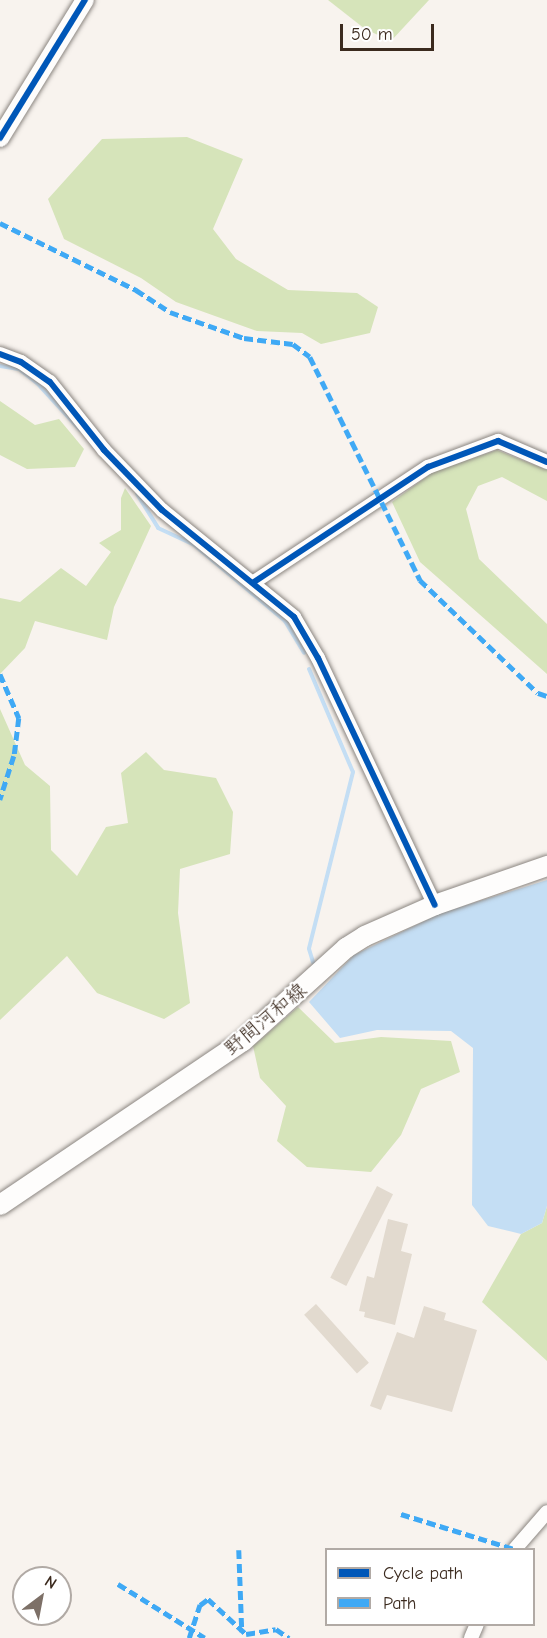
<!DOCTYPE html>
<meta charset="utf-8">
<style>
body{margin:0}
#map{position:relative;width:547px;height:1638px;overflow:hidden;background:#f8f3ee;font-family:"Comic Neue","Klee One",sans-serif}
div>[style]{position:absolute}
.green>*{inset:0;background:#d6e4ba}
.water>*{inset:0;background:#c4def4}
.stream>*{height:4px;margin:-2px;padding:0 2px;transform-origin:2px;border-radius:2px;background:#c4def4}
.building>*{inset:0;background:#e2dacf;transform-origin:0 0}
.roads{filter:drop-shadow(0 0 2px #8b8681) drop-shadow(0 0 2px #8b8681)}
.minor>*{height:14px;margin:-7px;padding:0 7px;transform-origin:7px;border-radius:7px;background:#fefdfc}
.tertiary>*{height:18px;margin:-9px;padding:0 9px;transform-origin:9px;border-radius:9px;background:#fefdfc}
.secondary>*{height:20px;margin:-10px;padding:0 10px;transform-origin:10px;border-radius:10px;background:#fefdfc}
.quiet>*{height:4.5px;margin-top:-2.25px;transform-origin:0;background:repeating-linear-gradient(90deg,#3fa9f5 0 9px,transparent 0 13.5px)}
.cycleway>*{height:6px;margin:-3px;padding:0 3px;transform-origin:3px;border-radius:3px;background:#0057b8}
span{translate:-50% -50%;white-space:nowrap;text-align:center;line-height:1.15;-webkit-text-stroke:4.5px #fff;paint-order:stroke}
.street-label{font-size:20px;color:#3b2a1e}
.legend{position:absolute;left:325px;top:1548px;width:210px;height:78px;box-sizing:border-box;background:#fff;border:2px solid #b1aaa5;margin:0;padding:8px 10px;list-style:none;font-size:18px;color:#3b2a1e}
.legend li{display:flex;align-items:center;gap:12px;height:30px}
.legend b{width:30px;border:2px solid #b1aaa5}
.north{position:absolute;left:12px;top:1566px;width:60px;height:60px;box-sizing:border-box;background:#fff;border:2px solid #b1aaa5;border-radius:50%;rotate:32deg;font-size:16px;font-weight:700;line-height:24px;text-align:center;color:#3b2a1e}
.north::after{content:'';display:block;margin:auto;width:21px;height:27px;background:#7d7067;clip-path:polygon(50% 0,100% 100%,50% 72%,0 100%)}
.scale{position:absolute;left:340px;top:24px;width:94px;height:27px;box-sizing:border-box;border:3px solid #3b2a1e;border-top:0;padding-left:8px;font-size:18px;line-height:21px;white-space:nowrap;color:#3b2a1e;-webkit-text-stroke:4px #fff;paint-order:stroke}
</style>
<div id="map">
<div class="green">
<div style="clip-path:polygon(328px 0,429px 0,391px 41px,365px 29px)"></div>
<div style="clip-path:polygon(187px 137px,243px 159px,213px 229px,236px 259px,288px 290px,357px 293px,378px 307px,370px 333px,321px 344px,302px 333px,257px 331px,176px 302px,141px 278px,64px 239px,48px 199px,102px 139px)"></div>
<div style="clip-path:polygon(0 401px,35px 425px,59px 419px,84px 449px,75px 467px,27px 469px,0 455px)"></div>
<div style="clip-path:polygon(497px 450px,547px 470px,547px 501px,502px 477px,478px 486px,466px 509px,479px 559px,547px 624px,547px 674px,420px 562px,392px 502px,433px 472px)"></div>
<div style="clip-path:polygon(125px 488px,151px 526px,114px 607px,107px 640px,35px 621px,25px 648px,0 674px,0 598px,20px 602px,61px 568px,86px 586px,111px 552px,99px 543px,121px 530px,121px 498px)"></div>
<div style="clip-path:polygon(0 709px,25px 765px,50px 786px,51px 850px,77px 876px,106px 827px,128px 823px,121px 773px,146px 752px,164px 770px,216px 778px,233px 812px,230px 854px,180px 869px,178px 913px,190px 1003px,164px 1019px,97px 993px,67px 956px,0 1020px)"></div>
<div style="clip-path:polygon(298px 1007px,335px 1043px,381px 1037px,451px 1041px,460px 1072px,421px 1089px,401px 1135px,371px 1172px,307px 1167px,277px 1141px,286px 1106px,260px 1078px,253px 1046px)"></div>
<div style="clip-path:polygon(547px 1206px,547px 1361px,482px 1302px,521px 1234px,542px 1223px)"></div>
</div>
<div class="water">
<div style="clip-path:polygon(547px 880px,547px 1206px,542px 1223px,521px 1234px,488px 1226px,472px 1205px,473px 1048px,451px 1031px,377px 1030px,340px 1038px,309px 1002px,354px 955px,441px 913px)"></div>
</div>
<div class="stream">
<div style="left:0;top:366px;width:19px;rotate:9deg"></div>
<div style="left:19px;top:369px;width:23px;rotate:38deg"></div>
<div style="left:37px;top:383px;width:64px;rotate:47.5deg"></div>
<div style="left:137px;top:494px;width:40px;rotate:58deg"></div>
<div style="left:158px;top:528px;width:38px;rotate:25deg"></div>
<div style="left:193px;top:544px;width:120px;rotate:39.9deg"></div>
<div style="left:285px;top:621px;width:37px;rotate:59deg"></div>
<div style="left:309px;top:669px;width:112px;rotate:66.9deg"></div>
<div style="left:353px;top:772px;width:182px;rotate:104deg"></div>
<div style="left:309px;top:949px;width:14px;rotate:73deg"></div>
</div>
<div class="building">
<div style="left:377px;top:1186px;width:18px;height:103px;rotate:27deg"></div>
<div style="clip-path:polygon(388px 1219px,408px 1224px,401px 1251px,412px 1254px,395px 1325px,364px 1317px,365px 1312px,359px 1311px,367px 1276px,374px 1278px)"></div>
<div style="left:316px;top:1304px;width:79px;height:16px;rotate:48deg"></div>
<div style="clip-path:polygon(424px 1306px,446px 1313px,444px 1320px,477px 1330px,452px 1412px,387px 1395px,381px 1410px,370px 1406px,397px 1332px,414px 1338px)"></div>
</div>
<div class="roads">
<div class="minor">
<div style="left:0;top:354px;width:22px;rotate:21deg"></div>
<div style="left:21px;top:362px;width:35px;rotate:35deg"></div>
<div style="left:50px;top:382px;width:87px;rotate:51.5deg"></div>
<div style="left:104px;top:450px;width:83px;rotate:46deg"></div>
<div style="left:162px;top:510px;width:170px;rotate:39deg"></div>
<div style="left:294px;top:617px;width:48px;rotate:59.7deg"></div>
<div style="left:318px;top:658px;width:273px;rotate:64.7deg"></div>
<div style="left:254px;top:582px;width:209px;rotate:-33.5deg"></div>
<div style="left:428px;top:467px;width:75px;rotate:-20.4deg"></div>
<div style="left:498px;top:441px;width:53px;rotate:23.2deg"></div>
<div style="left:514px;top:1550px;width:50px;rotate:-49deg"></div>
<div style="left:471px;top:1638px;width:15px;rotate:-67deg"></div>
</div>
<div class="tertiary">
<div style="left:0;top:138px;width:162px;rotate:-58.4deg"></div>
</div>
<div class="secondary">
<div style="left:0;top:1205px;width:293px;rotate:-34deg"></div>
<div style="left:243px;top:1041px;width:139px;rotate:-42.1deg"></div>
<div style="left:346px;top:948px;width:22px;rotate:-32deg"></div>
<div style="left:365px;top:936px;width:77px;rotate:-23.9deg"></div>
<div style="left:435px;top:905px;width:119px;rotate:-19.2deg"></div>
</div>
</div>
<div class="quiet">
<div style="left:0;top:223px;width:152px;rotate:26.2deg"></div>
<div style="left:136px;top:290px;width:40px;rotate:32.9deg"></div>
<div style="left:170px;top:312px;width:78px;rotate:19.4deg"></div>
<div style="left:244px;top:338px;width:49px;rotate:7deg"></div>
<div style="left:293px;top:344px;width:21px;rotate:37deg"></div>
<div style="left:310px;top:357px;width:249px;rotate:63.7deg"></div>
<div style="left:420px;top:580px;width:163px;rotate:43.8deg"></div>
<div style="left:538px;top:693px;width:9px;rotate:18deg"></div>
<div style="left:0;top:674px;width:48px;rotate:66.6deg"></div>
<div style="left:19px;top:718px;width:38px;rotate:97deg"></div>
<div style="left:14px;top:756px;width:46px;rotate:107.7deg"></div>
<div style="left:401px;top:1514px;width:118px;rotate:17.2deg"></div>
<div style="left:239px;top:1550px;width:82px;rotate:87.9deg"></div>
<div style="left:118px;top:1584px;width:102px;rotate:31.8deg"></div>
<div style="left:189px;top:1638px;width:35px;rotate:-72deg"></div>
<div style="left:200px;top:1605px;width:10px;rotate:-37deg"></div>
<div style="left:208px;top:1599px;width:52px;rotate:42.6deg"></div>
<div style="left:246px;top:1634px;width:30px;rotate:-9deg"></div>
<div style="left:276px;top:1629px;width:16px;rotate:35deg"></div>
</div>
<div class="cycleway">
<div style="left:0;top:138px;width:162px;rotate:-58.4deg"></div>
<div style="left:0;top:354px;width:22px;rotate:21deg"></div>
<div style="left:21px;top:362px;width:35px;rotate:35deg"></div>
<div style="left:50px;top:382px;width:87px;rotate:51.5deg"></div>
<div style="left:104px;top:450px;width:83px;rotate:46deg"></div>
<div style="left:162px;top:510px;width:170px;rotate:39deg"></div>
<div style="left:294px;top:617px;width:48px;rotate:59.7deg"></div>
<div style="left:318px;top:658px;width:273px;rotate:64.7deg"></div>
<div style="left:254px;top:582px;width:209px;rotate:-33.5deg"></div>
<div style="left:428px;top:467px;width:75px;rotate:-20.4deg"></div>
<div style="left:498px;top:441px;width:53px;rotate:23.2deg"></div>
</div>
<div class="street-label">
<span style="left:265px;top:1019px;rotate:-40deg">野間河和線</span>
</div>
<ul class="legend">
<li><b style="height:8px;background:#0057b8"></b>Cycle path</li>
<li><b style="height:8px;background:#3fa9f5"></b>Path</li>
</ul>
<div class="north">N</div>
<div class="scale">50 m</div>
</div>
